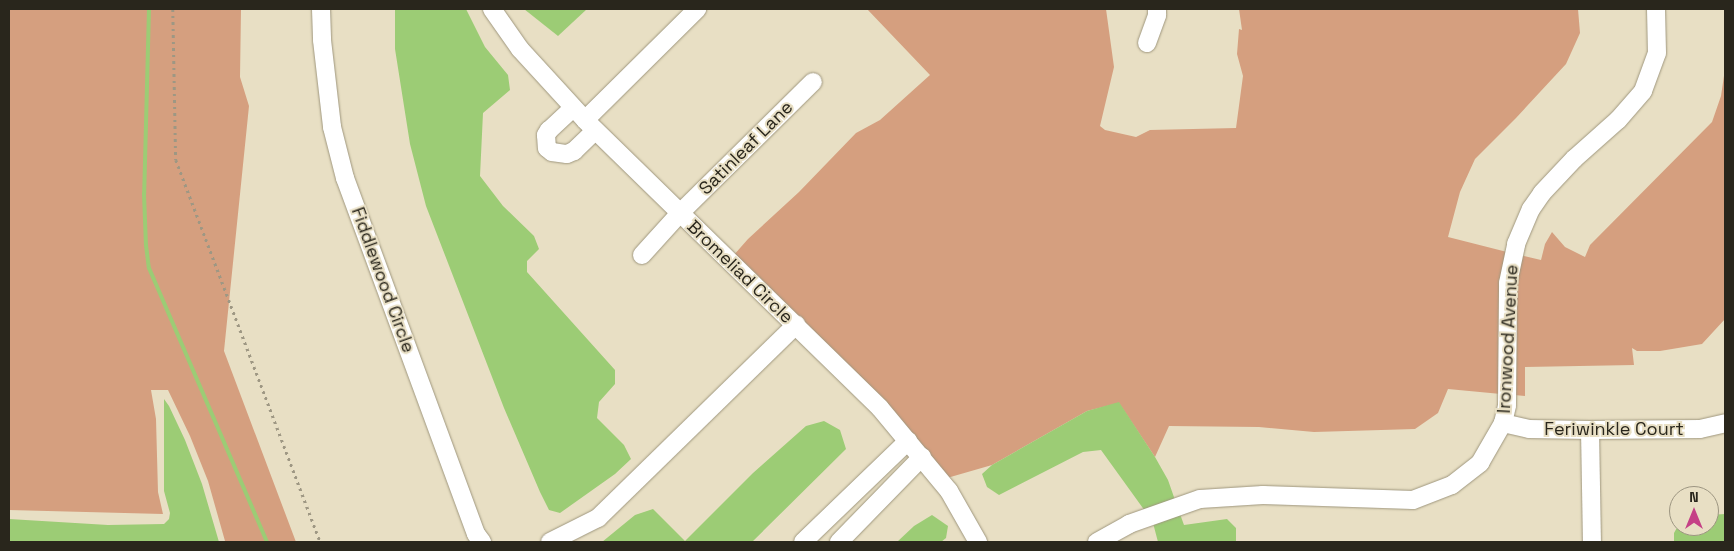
<!DOCTYPE html>
<style>
body{margin:0}
#map{position:relative;width:1734px;height:551px;overflow:hidden;background:#e8dfc4;font-family:"Space Grotesk",sans-serif}
div>[style]{position:absolute}
.green>*{inset:0;background:#d59f7f}
.water>*{inset:0;background:#9ccc75}
.stream>*{height:4px;margin:-2px;padding:0 2px;transform-origin:2px;border-radius:2px;background:#9ccc75}
.path>*{height:2.5px;margin-top:-1.25px;transform-origin:0;background:repeating-linear-gradient(90deg,#9e9783 0 2.5px,transparent 0 6.5px)}
.roads{filter:drop-shadow(0 0 1px #9f977e) drop-shadow(0 0 1px #9f977e)}
.minor>*{height:18px;margin:-9px;padding:0 9px;transform-origin:9px;border-radius:9px;background:#fff}
span{translate:-50% -50%;white-space:nowrap;text-align:center;line-height:1.15;-webkit-text-stroke:4px #e8dfc4;paint-order:stroke}
.street-label{font-size:18px;color:#29261c}
.frame{position:absolute;inset:0;border:10px solid #29261c;pointer-events:none}
.north{position:absolute;left:1669px;top:486px;width:50px;height:50px;box-sizing:border-box;background:#e8dfc4;border:1px solid #9c9581;border-radius:50%;rotate:0deg;font-size:14px;font-weight:700;line-height:20px;text-align:center;color:#29261c}
.north::after{content:'';display:block;margin:auto;width:18px;height:22px;background:#c54186;clip-path:polygon(50% 0,100% 100%,50% 72%,0 100%)}
</style>
<div id="map">
<div class="green">
<div style="clip-path:polygon(9px 9px,241px 9px,240px 77px,249px 106px,224px 351px,296px 542px,225px 541px,208px 481px,190px 436px,168px 390px,151px 390px,156px 419px,158px 492px,163px 514px,9px 510px)"></div>
<div style="clip-path:polygon(867px 9px,1106px 9px,1114px 67px,1100px 126px,1105px 130px,1136px 137px,1150px 130px,1236px 128px,1243px 76px,1237px 54px,1239px 29px,1242px 30px,1239px 9px,1578px 9px,1580px 33px,1566px 64px,1516px 118px,1475px 159px,1460px 192px,1448px 237px,1507px 252px,1501px 394px,1448px 389px,1438px 413px,1415px 429px,1314px 432px,1259px 427px,1169px 426px,1155px 457px,1119px 403px,1087px 411px,992px 465px,947px 478px,733px 256px,748px 239px,799px 192px,856px 133px,880px 120px,930px 75px)"></div>
<div style="clip-path:polygon(1725px 69px,1725px 319px,1702px 344px,1660px 351px,1637px 351px,1632px 348px,1634px 365px,1525px 367px,1525px 396px,1514px 395px,1515px 284px,1520px 255px,1541px 260px,1545px 244px,1552px 232px,1565px 247px,1585px 257px,1590px 245px,1712px 122px,1721px 96px)"></div>
</div>
<div class="water">
<div style="clip-path:polygon(395px 9px,466px 9px,485px 47px,508px 75px,510px 90px,483px 113px,480px 176px,503px 206px,534px 236px,539px 249px,527px 261px,527px 272px,615px 370px,615px 384px,599px 402px,597px 418px,624px 445px,631px 459px,615px 474px,560px 513px,549px 510px,540px 492px,504px 408px,426px 206px,410px 144px,395px 49px)"></div>
<div style="clip-path:polygon(524px 9px,587px 9px,558px 36px)"></div>
<div style="clip-path:polygon(164px 399px,169px 406px,185px 440px,202px 484px,219px 542px,9px 542px,9px 519px,108px 525px,164px 524px,169px 519px,170px 513px,164px 491px)"></div>
<div style="clip-path:polygon(1119px 402px,1155px 457px,1168px 480px,1175px 500px,1145px 511px,1101px 450px,1083px 452px,999px 495px,987px 487px,982px 474px,992px 465px,1087px 411px)"></div>
<div style="clip-path:polygon(824px 421px,840px 430px,846px 449px,752px 542px,602px 542px,635px 515px,653px 509px,685px 541px,753px 473px,806px 426px)"></div>
<div style="clip-path:polygon(1180px 514px,1184px 525px,1227px 519px,1236px 528px,1236px 542px,1158px 542px,1153px 523px)"></div>
<div style="clip-path:polygon(1725px 514px,1725px 542px,1674px 542px,1674px 533px,1679px 524px,1709px 526px,1709px 515px)"></div>
<div style="clip-path:polygon(932px 515px,948px 526px,946px 538px,941px 542px,897px 542px,914px 526px)"></div>
</div>
<div class="stream">
<div style="left:149px;top:9px;width:185px;rotate:91.5deg"></div>
<div style="left:144px;top:194px;width:51px;rotate:87.8deg"></div>
<div style="left:146px;top:245px;width:23px;rotate:83deg"></div>
<div style="left:149px;top:268px;width:298px;rotate:66.7deg"></div>
</div>
<div class="path">
<div style="left:173px;top:9px;width:151px;rotate:88.9deg"></div>
<div style="left:176px;top:160px;width:408px;rotate:69.3deg"></div>
</div>
<div class="roads">
<div class="minor">
<div style="left:321px;top:9px;width:31px;rotate:88deg"></div>
<div style="left:322px;top:40px;width:88px;rotate:83.4deg"></div>
<div style="left:332px;top:127px;width:53px;rotate:75.7deg"></div>
<div style="left:345px;top:178px;width:379px;rotate:69.8deg"></div>
<div style="left:476px;top:534px;width:10px;rotate:53deg"></div>
<div style="left:492px;top:9px;width:49px;rotate:55deg"></div>
<div style="left:520px;top:49px;width:96px;rotate:47.5deg"></div>
<div style="left:585px;top:120px;width:412px;rotate:44.3deg"></div>
<div style="left:880px;top:408px;width:108px;rotate:50.3deg"></div>
<div style="left:949px;top:491px;width:59px;rotate:60.4deg"></div>
<div style="left:1147px;top:43px;width:30px;rotate:-70deg"></div>
<div style="left:1157px;top:15px;width:6px;rotate:-90deg"></div>
<div style="left:573px;top:108px;width:33px;rotate:137deg"></div>
<div style="left:549px;top:130px;width:6px;rotate:121deg"></div>
<div style="left:546px;top:135px;width:13px;rotate:86deg"></div>
<div style="left:547px;top:148px;width:6px;rotate:39deg"></div>
<div style="left:552px;top:152px;width:15px;rotate:8deg"></div>
<div style="left:567px;top:154px;width:8px;rotate:-23deg"></div>
<div style="left:574px;top:151px;width:29px;rotate:-44deg"></div>
<div style="left:585px;top:120px;width:158px;rotate:-44.7deg"></div>
<div style="left:642px;top:255px;width:55px;rotate:-47.9deg"></div>
<div style="left:679px;top:214px;width:188px;rotate:-44.6deg"></div>
<div style="left:1503px;top:423px;width:27px;rotate:13deg"></div>
<div style="left:1529px;top:429px;width:61px;rotate:0.9deg"></div>
<div style="left:1590px;top:430px;width:110px;rotate:-0.5deg"></div>
<div style="left:1700px;top:429px;width:26px;rotate:-13deg"></div>
<div style="left:1590px;top:430px;width:112px;rotate:89deg"></div>
<div style="left:550px;top:542px;width:54px;rotate:-26.6deg"></div>
<div style="left:598px;top:518px;width:277px;rotate:-44.3deg"></div>
<div style="left:803px;top:542px;width:146px;rotate:-43.9deg"></div>
<div style="left:839px;top:542px;width:119px;rotate:-45.7deg"></div>
<div style="left:1097px;top:542px;width:37px;rotate:-29deg"></div>
<div style="left:1129px;top:524px;width:75px;rotate:-19.4deg"></div>
<div style="left:1200px;top:499px;width:63px;rotate:-3.6deg"></div>
<div style="left:1263px;top:495px;width:150px;rotate:1.9deg"></div>
<div style="left:1413px;top:500px;width:42px;rotate:-21deg"></div>
<div style="left:1452px;top:485px;width:36px;rotate:-38deg"></div>
<div style="left:1480px;top:463px;width:46px;rotate:-60.1deg"></div>
<div style="left:1503px;top:423px;width:18px;rotate:-77deg"></div>
<div style="left:1507px;top:405px;width:122px;rotate:-89.5deg"></div>
<div style="left:1508px;top:283px;width:40px;rotate:-78deg"></div>
<div style="left:1516px;top:244px;width:38px;rotate:-67deg"></div>
<div style="left:1531px;top:209px;width:19px;rotate:-55deg"></div>
<div style="left:1542px;top:193px;width:47px;rotate:-46.7deg"></div>
<div style="left:1574px;top:159px;width:59px;rotate:-41.6deg"></div>
<div style="left:1618px;top:120px;width:38px;rotate:-49deg"></div>
<div style="left:1643px;top:91px;width:40px;rotate:-69.8deg"></div>
<div style="left:1657px;top:53px;width:44px;rotate:-91.3deg"></div>
</div>
</div>
<div class="street-label">
<span style="left:746px;top:148px;rotate:-45deg">Satinleaf Lane</span>
<span style="left:740px;top:272px;rotate:44deg">Bromeliad Circle</span>
<span style="left:383px;top:280px;rotate:70deg">Fiddlewood Circle</span>
<span style="left:1508px;top:339px;rotate:-87deg">Ironwood Avenue</span>
<span style="left:1614px;top:429px">Feriwinkle Court</span>
</div>
<div class="frame"></div>
<div class="north">N</div>
</div>
